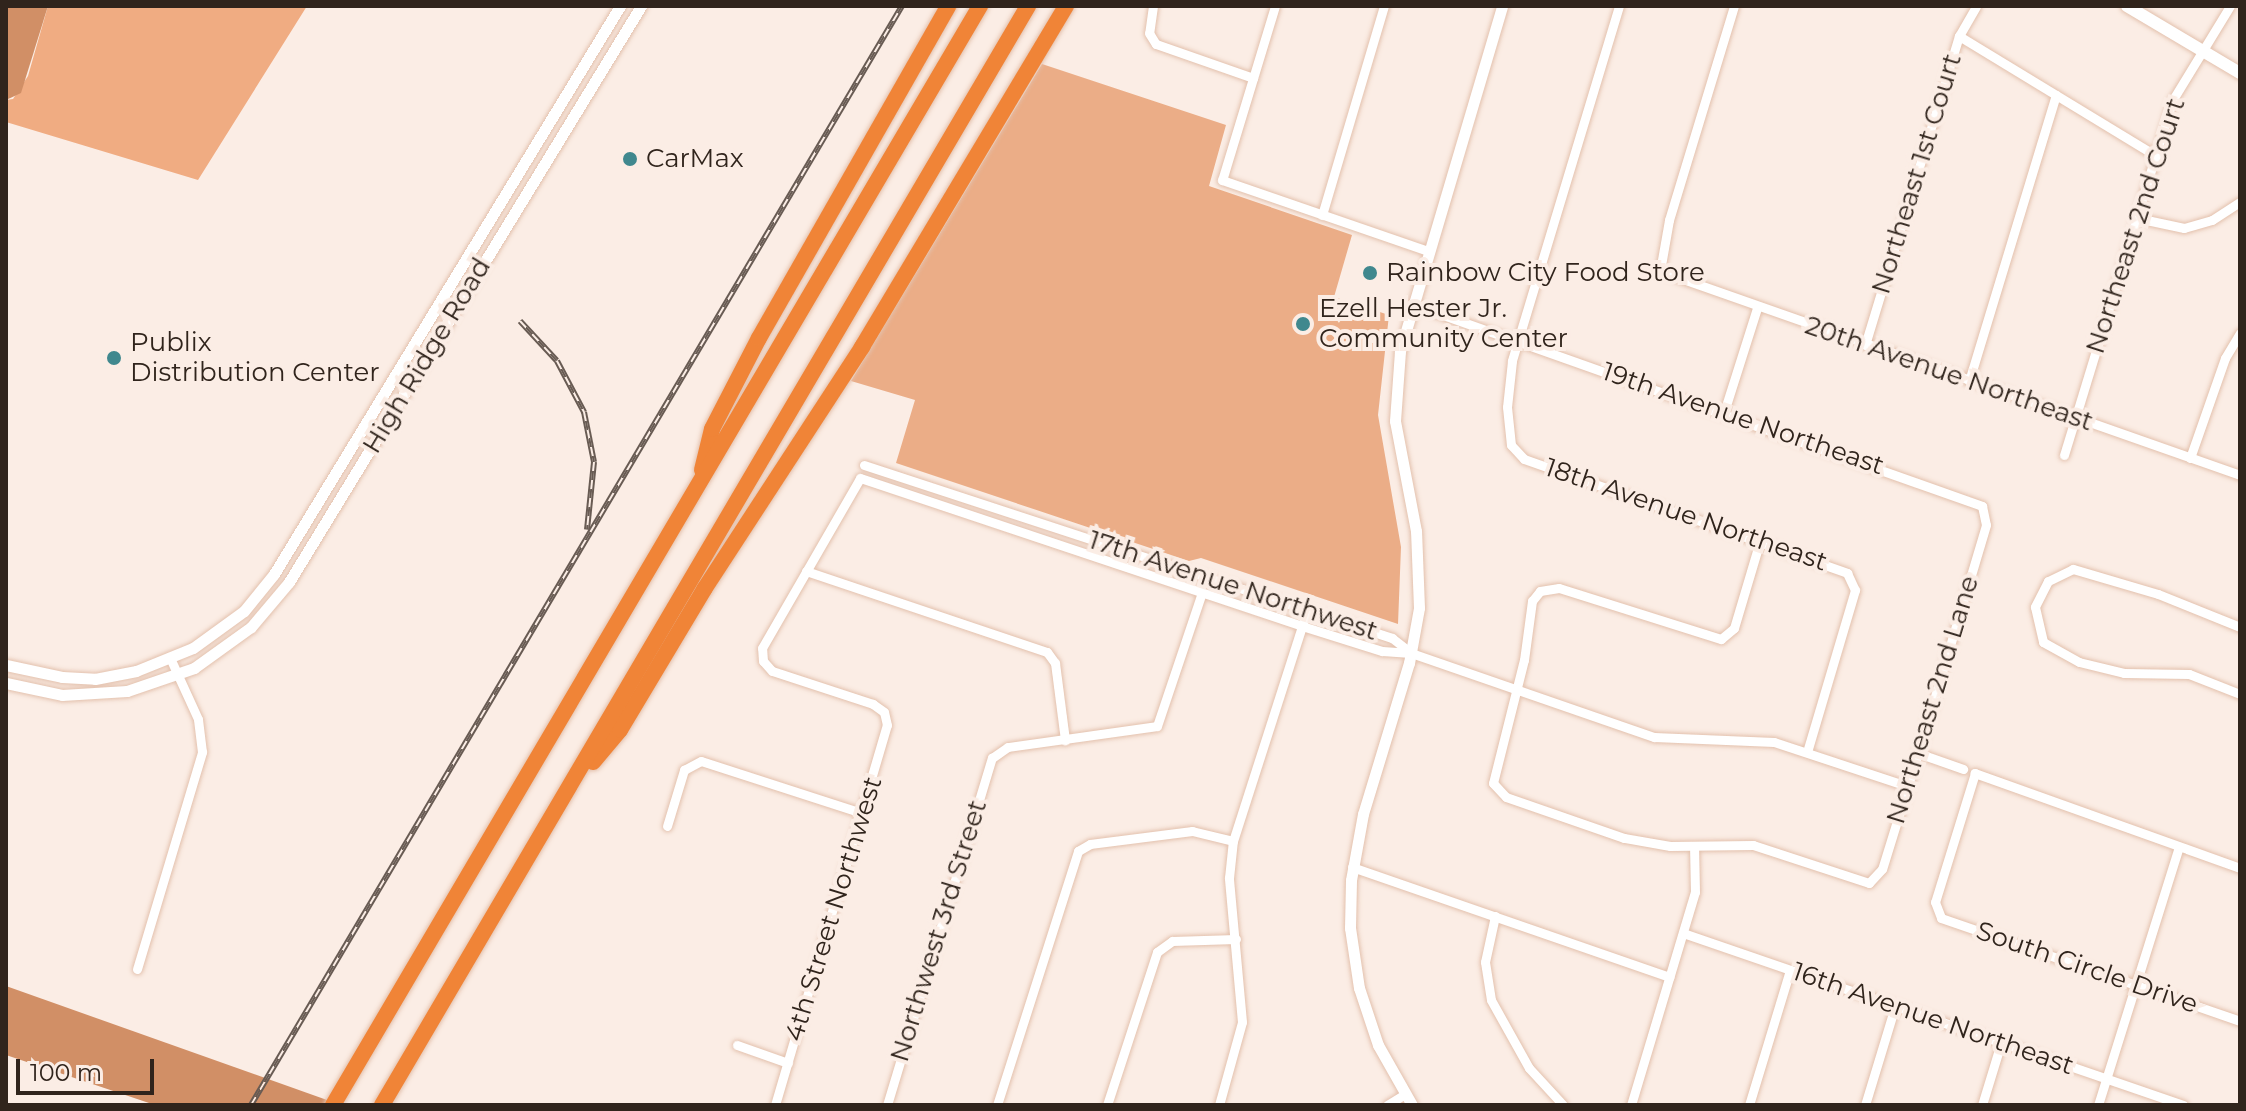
<!DOCTYPE html>
<style>
body{margin:0}
#map{position:relative;width:2246px;height:1111px;overflow:hidden;background:#fbede5;font-family:Montserrat,sans-serif}
div>[style]{position:absolute}
.green>*{inset:0;background:#ebad87}
.forest>*{inset:0;background:#f0ac82}
.water>*{inset:0;background:#d18f66}
.roads{filter:drop-shadow(0 0 2px #e3c1ad) drop-shadow(0 0 2px #e3c1ad)}
.minor>*{height:9px;margin:-4.5px;padding:0 4.5px;transform-origin:4.5px;border-radius:4.5px;background:#fff}
.tertiary>*{height:11px;margin:-5.5px;padding:0 5.5px;transform-origin:5.5px;border-radius:5.5px;background:#fff}
.secondary>*{height:12px;margin:-6px;padding:0 6px;transform-origin:6px;border-radius:6px;background:#fff}
.motorway>*{height:16px;margin:-8px;padding:0 8px;transform-origin:8px;border-radius:8px;background:#f08437}
.rail>*{height:6px;margin-top:-3px;transform-origin:0;background:repeating-linear-gradient(90deg,#fbede5 0 9px,#685b53 0 18px);box-sizing:border-box;border-block:2px solid #685b53}
.dots>*{width:22px;height:22px;translate:-50% -50%;box-sizing:border-box;border:4px solid #fbede5;border-radius:50%}
span{translate:-50% -50%;white-space:nowrap;text-align:center;line-height:1.15;-webkit-text-stroke:8px #fbede5;paint-order:stroke}
.poi-label{font-size:26px;color:#30241c}
.left{translate:0 -50%;text-align:left}
.street-label{font-size:26px;color:#30241c}
.frame{position:absolute;inset:0;border:8px solid #30241c;pointer-events:none}
.scale{position:absolute;left:16px;top:1059px;width:138px;height:36px;box-sizing:border-box;border:4px solid #30241c;border-top:0;padding-left:10px;font-size:24px;line-height:28px;white-space:nowrap;color:#30241c;-webkit-text-stroke:6px #fbede5;paint-order:stroke}
</style>
<div id="map">
<div class="green">
<div style="clip-path:polygon(1042px 64px,1226px 125px,1209px 186px,1352px 235px,1334px 297px,1389px 315px,1378px 415px,1401px 547px,1398px 624px,1201px 558px,1189px 561px,896px 463px,915px 400px,851px 381px)"></div>
</div>
<div class="forest">
<div style="clip-path:polygon(48px 6px,307px 6px,198px 180px,6px 122px,6px 100px,13px 99px,28px 76px)"></div>
</div>
<div class="water">
<div style="clip-path:polygon(6px 6px,48px 6px,21px 93px,6px 100px)"></div>
<div style="clip-path:polygon(6px 986px,341px 1105px,155px 1105px,6px 1055px)"></div>
</div>
<div class="roads">
<div class="minor">
<div style="left:1153px;top:6px;width:27px;rotate:98deg"></div>
<div style="left:1149px;top:33px;width:13px;rotate:58deg"></div>
<div style="left:1156px;top:44px;width:103px;rotate:19.3deg"></div>
<div style="left:1275px;top:6px;width:182px;rotate:106.9deg"></div>
<div style="left:1222px;top:180px;width:218px;rotate:19deg"></div>
<div style="left:1619px;top:6px;width:371px;rotate:106.8deg"></div>
<div style="left:1512px;top:361px;width:46px;rotate:96.2deg"></div>
<div style="left:1507px;top:407px;width:38px;rotate:84deg"></div>
<div style="left:1511px;top:445px;width:19px;rotate:47deg"></div>
<div style="left:1524px;top:459px;width:343px;rotate:19.4deg"></div>
<div style="left:1847px;top:573px;width:19px;rotate:65deg"></div>
<div style="left:1855px;top:590px;width:169px;rotate:106.5deg"></div>
<div style="left:1734px;top:6px;width:224px;rotate:106.9deg"></div>
<div style="left:1669px;top:220px;width:52px;rotate:100deg"></div>
<div style="left:1660px;top:271px;width:615px;rotate:19.38deg"></div>
<div style="left:1959px;top:36px;width:231px;rotate:31.3deg"></div>
<div style="left:1322px;top:215px;width:218px;rotate:-73.5deg"></div>
<div style="left:2137px;top:218px;width:48px;rotate:12deg"></div>
<div style="left:2184px;top:228px;width:29px;rotate:-16deg"></div>
<div style="left:2212px;top:220px;width:33px;rotate:-33deg"></div>
<div style="left:1412px;top:304px;width:605px;rotate:19.51deg"></div>
<div style="left:1982px;top:506px;width:19px;rotate:78deg"></div>
<div style="left:1986px;top:525px;width:238px;rotate:106.6deg"></div>
<div style="left:1918px;top:753px;width:121px;rotate:107.2deg"></div>
<div style="left:1882px;top:869px;width:19px;rotate:133deg"></div>
<div style="left:1869px;top:883px;width:122px;rotate:-161.9deg"></div>
<div style="left:1753px;top:845px;width:83px;rotate:179.3deg"></div>
<div style="left:1670px;top:846px;width:47px;rotate:-170.1deg"></div>
<div style="left:1624px;top:838px;width:125px;rotate:-160.8deg"></div>
<div style="left:1506px;top:797px;width:19px;rotate:-133deg"></div>
<div style="left:1493px;top:783px;width:127px;rotate:-75.9deg"></div>
<div style="left:1524px;top:660px;width:60px;rotate:-82.3deg"></div>
<div style="left:1532px;top:601px;width:13px;rotate:-51deg"></div>
<div style="left:1540px;top:591px;width:19px;rotate:-9deg"></div>
<div style="left:1559px;top:588px;width:170px;rotate:17.5deg"></div>
<div style="left:1721px;top:639px;width:17px;rotate:-40deg"></div>
<div style="left:1734px;top:628px;width:91px;rotate:-73.4deg"></div>
<div style="left:1865px;top:345px;width:323px;rotate:-73.1deg"></div>
<div style="left:1959px;top:36px;width:34px;rotate:-60deg"></div>
<div style="left:1969px;top:381px;width:299px;rotate:-73.1deg"></div>
<div style="left:1724px;top:412px;width:109px;rotate:-72.4deg"></div>
<div style="left:2064px;top:455px;width:370px;rotate:-73deg"></div>
<div style="left:2172px;top:101px;width:111px;rotate:-58.6deg"></div>
<div style="left:2190px;top:458px;width:106px;rotate:-70.7deg"></div>
<div style="left:2225px;top:358px;width:29px;rotate:-59deg"></div>
<div style="left:864px;top:465px;width:556px;rotate:18.14deg"></div>
<div style="left:1392px;top:638px;width:24px;rotate:38deg"></div>
<div style="left:806px;top:571px;width:254px;rotate:18.6deg"></div>
<div style="left:1047px;top:652px;width:14px;rotate:54deg"></div>
<div style="left:1055px;top:663px;width:78px;rotate:82.6deg"></div>
<div style="left:2240px;top:627px;width:88px;rotate:-158.1deg"></div>
<div style="left:2158px;top:594px;width:89px;rotate:-163.6deg"></div>
<div style="left:2073px;top:569px;width:28px;rotate:154deg"></div>
<div style="left:2048px;top:581px;width:29px;rotate:117deg"></div>
<div style="left:2035px;top:607px;width:36px;rotate:77deg"></div>
<div style="left:2043px;top:642px;width:41px;rotate:29.1deg"></div>
<div style="left:2079px;top:662px;width:46px;rotate:13.7deg"></div>
<div style="left:2124px;top:673px;width:65px;rotate:0.9deg"></div>
<div style="left:2189px;top:674px;width:55px;rotate:21.4deg"></div>
<div style="left:1918px;top:753px;width:48px;rotate:19.6deg"></div>
<div style="left:667px;top:826px;width:59px;rotate:-73.1deg"></div>
<div style="left:684px;top:770px;width:19px;rotate:-28deg"></div>
<div style="left:701px;top:761px;width:169px;rotate:17.9deg"></div>
<div style="left:1352px;top:867px;width:336px;rotate:19.1deg"></div>
<div style="left:2240px;top:868px;width:282px;rotate:-160.3deg"></div>
<div style="left:1975px;top:773px;width:135px;rotate:107.2deg"></div>
<div style="left:1935px;top:902px;width:17px;rotate:69deg"></div>
<div style="left:1941px;top:918px;width:316px;rotate:19deg"></div>
<div style="left:1495px;top:916px;width:47px;rotate:102.3deg"></div>
<div style="left:1485px;top:962px;width:38px;rotate:81deg"></div>
<div style="left:1491px;top:1000px;width:78px;rotate:60.8deg"></div>
<div style="left:1529px;top:1068px;width:50px;rotate:47.4deg"></div>
<div style="left:1683px;top:933px;width:529px;rotate:18.98deg"></div>
<div style="left:137px;top:969px;width:227px;rotate:-73.3deg"></div>
<div style="left:202px;top:752px;width:33px;rotate:-97deg"></div>
<div style="left:198px;top:719px;width:65px;rotate:-114.6deg"></div>
<div style="left:737px;top:1045px;width:54px;rotate:19.4deg"></div>
<div style="left:775px;top:1105px;width:396px;rotate:-73.6deg"></div>
<div style="left:887px;top:725px;width:13px;rotate:-103deg"></div>
<div style="left:884px;top:712px;width:14px;rotate:-144deg"></div>
<div style="left:873px;top:704px;width:106px;rotate:-161.9deg"></div>
<div style="left:772px;top:671px;width:13px;rotate:-132deg"></div>
<div style="left:763px;top:661px;width:13px;rotate:-94deg"></div>
<div style="left:762px;top:648px;width:196px;rotate:-60deg"></div>
<div style="left:860px;top:478px;width:466px;rotate:18.5deg"></div>
<div style="left:1302px;top:626px;width:84px;rotate:17.4deg"></div>
<div style="left:1382px;top:651px;width:29px;rotate:4deg"></div>
<div style="left:1411px;top:653px;width:257px;rotate:19.1deg"></div>
<div style="left:1654px;top:737px;width:120px;rotate:2.4deg"></div>
<div style="left:1774px;top:742px;width:140px;rotate:18.3deg"></div>
<div style="left:887px;top:1105px;width:363px;rotate:-73.2deg"></div>
<div style="left:992px;top:758px;width:19px;rotate:-35deg"></div>
<div style="left:1008px;top:747px;width:150px;rotate:-8deg"></div>
<div style="left:1157px;top:726px;width:141px;rotate:-71.4deg"></div>
<div style="left:997px;top:1105px;width:267px;rotate:-72.3deg"></div>
<div style="left:1078px;top:851px;width:14px;rotate:-30deg"></div>
<div style="left:1090px;top:844px;width:103px;rotate:-7.3deg"></div>
<div style="left:1192px;top:831px;width:42px;rotate:13.7deg"></div>
<div style="left:1107px;top:1105px;width:161px;rotate:-71.9deg"></div>
<div style="left:1157px;top:952px;width:19px;rotate:-36deg"></div>
<div style="left:1172px;top:941px;width:64px;rotate:-1.8deg"></div>
<div style="left:1219px;top:1105px;width:86px;rotate:-74.5deg"></div>
<div style="left:1242px;top:1022px;width:145px;rotate:-95.2deg"></div>
<div style="left:1229px;top:878px;width:37px;rotate:-84deg"></div>
<div style="left:1233px;top:841px;width:243px;rotate:-72.2deg"></div>
<div style="left:1387px;top:1105px;width:21px;rotate:-31deg"></div>
<div style="left:1631px;top:1105px;width:222px;rotate:-73.3deg"></div>
<div style="left:1695px;top:892px;width:46px;rotate:-91.2deg"></div>
<div style="left:1749px;top:1105px;width:141px;rotate:-73.1deg"></div>
<div style="left:1865px;top:1105px;width:103px;rotate:-73.1deg"></div>
<div style="left:1982px;top:1105px;width:65px;rotate:-73deg"></div>
<div style="left:2098px;top:1105px;width:268px;rotate:-72.6deg"></div>
</div>
<div class="tertiary">
<div style="left:6px;top:665px;width:57px;rotate:12.1deg"></div>
<div style="left:62px;top:677px;width:33px;rotate:3deg"></div>
<div style="left:95px;top:679px;width:42px;rotate:-11deg"></div>
<div style="left:136px;top:671px;width:61px;rotate:-22deg"></div>
<div style="left:193px;top:648px;width:63px;rotate:-36deg"></div>
<div style="left:244px;top:611px;width:48px;rotate:-51deg"></div>
<div style="left:274px;top:574px;width:665px;rotate:-58.65deg"></div>
<div style="left:6px;top:683px;width:57px;rotate:12.1deg"></div>
<div style="left:62px;top:695px;width:65px;rotate:-3.5deg"></div>
<div style="left:127px;top:691px;width:71px;rotate:-18.9deg"></div>
<div style="left:194px;top:668px;width:70px;rotate:-35.7deg"></div>
<div style="left:251px;top:627px;width:59px;rotate:-49.8deg"></div>
<div style="left:289px;top:582px;width:675px;rotate:-58.57deg"></div>
<div style="left:1412px;top:1105px;width:69px;rotate:-119.5deg"></div>
<div style="left:1378px;top:1045px;width:60px;rotate:-108.4deg"></div>
<div style="left:1359px;top:988px;width:61px;rotate:-98.5deg"></div>
<div style="left:1350px;top:928px;width:48px;rotate:-88.8deg"></div>
<div style="left:1351px;top:880px;width:67px;rotate:-79.7deg"></div>
<div style="left:1363px;top:814px;width:158px;rotate:-73.1deg"></div>
<div style="left:1409px;top:663px;width:56px;rotate:-79.7deg"></div>
<div style="left:1419px;top:608px;width:77px;rotate:-92.2deg"></div>
<div style="left:1416px;top:531px;width:112px;rotate:-100.8deg"></div>
<div style="left:1395px;top:421px;width:70px;rotate:-85.9deg"></div>
<div style="left:1400px;top:351px;width:360px;rotate:-73.5deg"></div>
</div>
<div class="secondary">
<div style="left:2127px;top:6px;width:131px;rotate:30.7deg"></div>
</div>
<div class="motorway">
<div style="left:702px;top:470px;width:42px;rotate:-76.3deg"></div>
<div style="left:712px;top:429px;width:102px;rotate:-62.7deg"></div>
<div style="left:759px;top:338px;width:382px;rotate:-60.3deg"></div>
<div style="left:593px;top:762px;width:42px;rotate:-49.8deg"></div>
<div style="left:620px;top:730px;width:165px;rotate:-59.1deg"></div>
<div style="left:705px;top:588px;width:288px;rotate:-56.9deg"></div>
<div style="left:862px;top:347px;width:397px;rotate:-59.1deg"></div>
<div style="left:333px;top:1105px;width:1275px;rotate:-59.51deg"></div>
<div style="left:382px;top:1105px;width:1275px;rotate:-59.55deg"></div>
</div>
</div>
<div class="rail">
<div style="left:520px;top:321px;width:54px;rotate:47.2deg"></div>
<div style="left:557px;top:361px;width:58px;rotate:62.1deg"></div>
<div style="left:584px;top:412px;width:51px;rotate:78.7deg"></div>
<div style="left:594px;top:462px;width:68px;rotate:95.9deg"></div>
<div style="left:251px;top:1105px;width:1277px;rotate:-59.36deg"></div>
</div>
<div class="dots">
<div style="left:630px;top:159px;background:#40888e"></div>
<div style="left:1370px;top:273px;background:#40888e"></div>
<div style="left:1303px;top:324px;background:#40888e"></div>
<div style="left:114px;top:358px;background:#40888e"></div>
</div>
<div class="poi-label">
<span class="left" style="left:646px;top:159px">CarMax</span>
<span class="left" style="left:1386px;top:273px">Rainbow City Food Store</span>
<span class="left" style="left:1319px;top:324px">Ezell Hester Jr.<br>Community Center</span>
<span class="left" style="left:130px;top:358px">Publix<br>Distribution Center</span>
</div>
<div class="street-label">
<span style="left:1917px;top:174px;rotate:-73deg">Northeast 1st Court</span>
<span style="left:2136px;top:226px;rotate:-72deg">Northeast 2nd Court</span>
<span style="left:427px;top:356px;rotate:-59deg">High Ridge Road</span>
<span style="left:1949px;top:374px;rotate:19deg">20th Avenue Northeast</span>
<span style="left:1743px;top:419px;rotate:19deg">19th Avenue Northeast</span>
<span style="left:1686px;top:515px;rotate:19deg">18th Avenue Northeast</span>
<span style="left:1233px;top:586px;rotate:18deg">17th Avenue Northwest</span>
<span style="left:1933px;top:700px;rotate:-73deg">Northeast 2nd Lane</span>
<span style="left:834px;top:909px;rotate:-73deg">4th Street Northwest</span>
<span style="left:939px;top:931px;rotate:-73deg">Northwest 3rd Street</span>
<span style="left:2087px;top:968px;rotate:19deg">South Circle Drive</span>
<span style="left:1933px;top:1019px;rotate:19deg">16th Avenue Northeast</span>
</div>
<div class="frame"></div>
<div class="scale">100 m</div>
</div>
